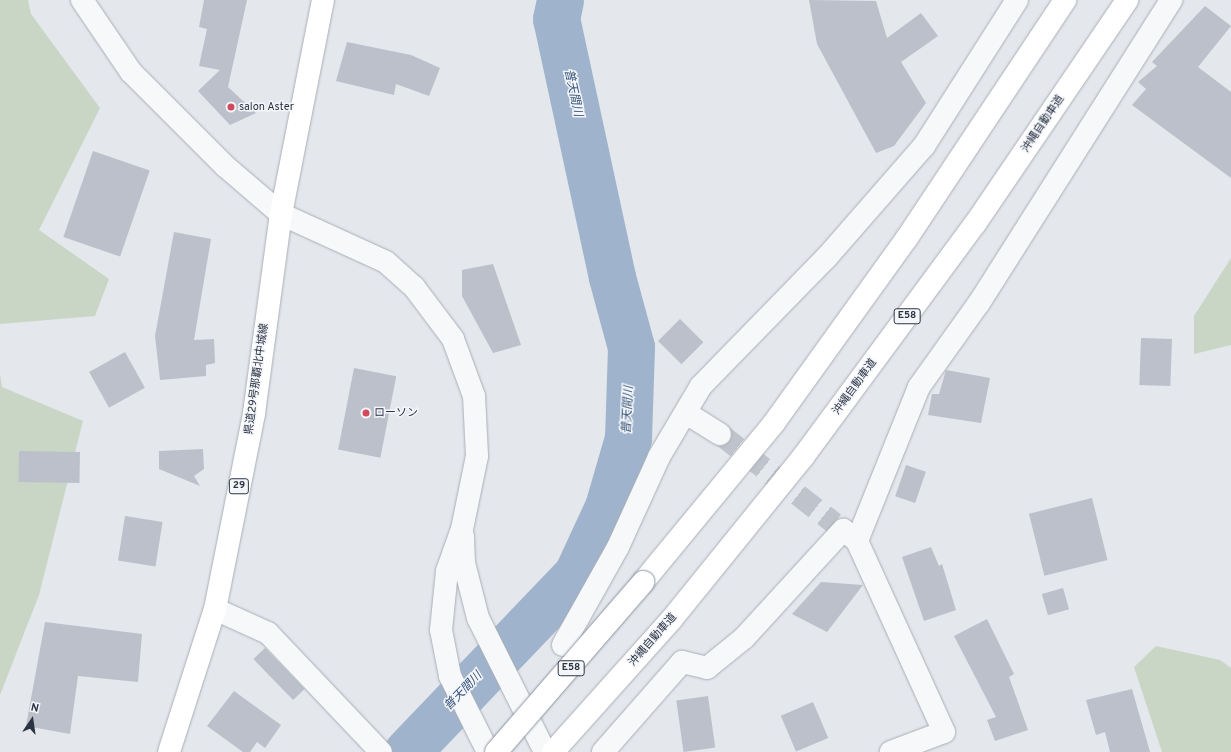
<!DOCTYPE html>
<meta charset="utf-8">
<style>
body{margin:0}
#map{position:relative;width:1231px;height:752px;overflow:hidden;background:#e4e7ec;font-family:Overpass,"Noto Sans JP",sans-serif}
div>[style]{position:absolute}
.green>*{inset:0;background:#c9d6c5}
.river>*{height:47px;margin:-23.5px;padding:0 23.5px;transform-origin:23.5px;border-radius:23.5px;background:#9fb4cc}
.building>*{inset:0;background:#bbc0ca;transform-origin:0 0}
.minor-tunnel>*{height:22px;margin-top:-11px;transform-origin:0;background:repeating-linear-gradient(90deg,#bfc3cb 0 22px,transparent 0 33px)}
.roads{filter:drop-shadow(0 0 1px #a9aeb7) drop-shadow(0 0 1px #a9aeb7)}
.minor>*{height:22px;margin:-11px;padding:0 11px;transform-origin:11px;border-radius:11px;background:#f7f8fa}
.major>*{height:22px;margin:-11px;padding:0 11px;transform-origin:11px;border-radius:11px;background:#fff}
.highway>*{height:22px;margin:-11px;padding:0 11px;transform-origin:11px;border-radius:11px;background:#fff}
.bridges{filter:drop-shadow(0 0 1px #8b94a3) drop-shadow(0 0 1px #8b94a3)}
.highway-bridge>*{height:22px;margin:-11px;padding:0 11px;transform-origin:11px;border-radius:11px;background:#fff}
.dots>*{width:11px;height:11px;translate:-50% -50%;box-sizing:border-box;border:2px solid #f4f6f9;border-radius:50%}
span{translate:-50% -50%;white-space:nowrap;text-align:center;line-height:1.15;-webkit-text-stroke:3px #f4f6f9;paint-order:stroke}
.shield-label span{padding:1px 3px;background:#f4f6f9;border:1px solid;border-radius:3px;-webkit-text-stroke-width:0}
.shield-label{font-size:10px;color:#2b3445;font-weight:700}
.poi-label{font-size:11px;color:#2b3445}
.left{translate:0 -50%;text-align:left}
.street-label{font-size:11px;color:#2b3445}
.water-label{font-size:12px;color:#34527a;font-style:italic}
.north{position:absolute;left:12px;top:700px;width:40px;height:40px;-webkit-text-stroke:3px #f4f6f9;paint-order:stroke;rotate:13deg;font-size:11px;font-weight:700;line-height:16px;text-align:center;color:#2b3445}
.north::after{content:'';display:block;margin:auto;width:14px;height:18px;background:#2b3445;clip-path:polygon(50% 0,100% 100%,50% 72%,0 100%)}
</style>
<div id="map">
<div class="green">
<div style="clip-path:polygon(0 0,28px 0,31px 14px,100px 108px,39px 230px,109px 279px,95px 316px,0 324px)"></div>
<div style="clip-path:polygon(1231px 258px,1231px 345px,1194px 354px,1194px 316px)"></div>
<div style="clip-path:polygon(0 374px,2px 387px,83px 421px,39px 595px,0 695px)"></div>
<div style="clip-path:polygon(1156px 646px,1220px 660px,1231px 668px,1231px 752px,1162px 752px,1134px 667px)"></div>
</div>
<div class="river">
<div style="left:407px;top:752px;width:246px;rotate:-46.3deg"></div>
<div style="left:577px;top:574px;width:74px;rotate:-65.2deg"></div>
<div style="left:608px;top:507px;width:72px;rotate:-73.8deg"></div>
<div style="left:628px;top:438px;width:91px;rotate:-88.1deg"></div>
<div style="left:631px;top:347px;width:73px;rotate:-105.2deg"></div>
<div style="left:612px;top:277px;width:264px;rotate:-102.2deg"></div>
<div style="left:556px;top:19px;width:19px;rotate:-78deg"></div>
</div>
<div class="building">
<div style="clip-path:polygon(204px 0,247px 0,228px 87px,256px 113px,230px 125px,198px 91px,220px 70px,199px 66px,207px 29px,199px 27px)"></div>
<div style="clip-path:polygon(809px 0,876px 1px,887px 38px,921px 13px,938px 36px,901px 62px,926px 103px,894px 146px,876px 153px,817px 44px)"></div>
<div style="clip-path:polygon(1205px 6px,1231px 26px,1198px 67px,1231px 92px,1231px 178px,1132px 105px,1146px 89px,1138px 82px,1157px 66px,1152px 62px)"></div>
<div style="clip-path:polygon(347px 42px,411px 55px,440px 68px,429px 96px,396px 84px,394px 95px,336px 81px)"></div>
<div style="left:93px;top:151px;width:60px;height:91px;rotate:19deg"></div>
<div style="clip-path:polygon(174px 232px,211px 239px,194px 340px,214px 339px,215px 363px,206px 365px,206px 376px,160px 380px,155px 336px)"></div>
<div style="clip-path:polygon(493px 264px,521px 345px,493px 353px,462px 296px,462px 270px)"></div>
<div style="left:680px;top:319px;width:33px;height:31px;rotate:45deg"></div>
<div style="left:1141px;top:338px;width:31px;height:47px;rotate:2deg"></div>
<div style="left:125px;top:352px;width:41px;height:41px;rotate:61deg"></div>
<div style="left:354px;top:368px;width:43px;height:83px;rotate:11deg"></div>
<div style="clip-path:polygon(946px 370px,990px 378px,981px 423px,928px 415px,932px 394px,939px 394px)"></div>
<div style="clip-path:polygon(203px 449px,204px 469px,194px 476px,200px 486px,159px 469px,159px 451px)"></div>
<div style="left:19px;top:451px;width:61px;height:31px;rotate:1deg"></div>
<div style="left:906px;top:465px;width:21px;height:33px;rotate:19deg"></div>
<div style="left:1092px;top:498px;width:64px;height:65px;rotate:76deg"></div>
<div style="left:125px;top:516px;width:38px;height:45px;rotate:9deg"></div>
<div style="clip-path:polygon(931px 547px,939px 566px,942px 564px,956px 610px,924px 621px,902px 557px)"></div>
<div style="clip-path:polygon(821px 582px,863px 585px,827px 632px,792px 614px)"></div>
<div style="left:1063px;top:588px;width:22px;height:22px;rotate:74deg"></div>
<div style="clip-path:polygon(987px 619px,1014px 674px,1009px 677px,1028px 730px,995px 741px,987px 720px,996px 717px,954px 636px)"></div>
<div style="clip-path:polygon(45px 622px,142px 634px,138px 682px,78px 676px,70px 734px,26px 726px)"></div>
<div style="left:265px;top:648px;width:57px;height:16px;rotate:46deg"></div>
<div style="clip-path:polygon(1132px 689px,1150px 752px,1110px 752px,1105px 732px,1096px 735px,1086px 700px)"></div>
<div style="clip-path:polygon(234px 691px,281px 725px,265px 748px,257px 742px,250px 752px,243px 752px,207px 726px)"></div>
<div style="left:708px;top:696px;width:52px;height:32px;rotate:82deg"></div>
<div style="left:813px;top:702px;width:39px;height:35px;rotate:67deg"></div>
</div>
<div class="minor-tunnel">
<div style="left:720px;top:434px;width:145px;rotate:38deg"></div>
</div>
<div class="roads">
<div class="minor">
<div style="left:82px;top:0;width:87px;rotate:55.8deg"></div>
<div style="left:131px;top:72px;width:133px;rotate:45deg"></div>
<div style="left:225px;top:166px;width:74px;rotate:40.6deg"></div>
<div style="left:281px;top:214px;width:115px;rotate:24.6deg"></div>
<div style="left:386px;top:262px;width:38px;rotate:42deg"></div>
<div style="left:414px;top:287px;width:65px;rotate:53.1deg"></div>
<div style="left:453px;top:339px;width:61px;rotate:69.8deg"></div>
<div style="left:474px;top:396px;width:60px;rotate:87.1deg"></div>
<div style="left:477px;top:456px;width:75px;rotate:101.6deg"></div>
<div style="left:462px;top:529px;width:45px;rotate:109.7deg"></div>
<div style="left:447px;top:571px;width:59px;rotate:95.8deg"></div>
<div style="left:441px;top:630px;width:47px;rotate:78.9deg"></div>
<div style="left:450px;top:676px;width:85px;rotate:63.4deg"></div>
<div style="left:686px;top:413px;width:40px;rotate:32deg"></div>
<div style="left:846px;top:532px;width:14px;rotate:39deg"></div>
<div style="left:857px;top:541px;width:210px;rotate:65.5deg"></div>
<div style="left:944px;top:732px;width:57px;rotate:159.3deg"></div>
<div style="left:463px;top:536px;width:27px;rotate:88deg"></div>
<div style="left:464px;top:563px;width:57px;rotate:75.7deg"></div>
<div style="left:478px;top:618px;width:150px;rotate:63.4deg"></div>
<div style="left:857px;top:541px;width:166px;rotate:-68.1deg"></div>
<div style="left:919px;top:387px;width:103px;rotate:-54.5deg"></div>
<div style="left:979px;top:303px;width:359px;rotate:-57.6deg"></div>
<div style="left:215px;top:609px;width:58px;rotate:24.4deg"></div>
<div style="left:268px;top:633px;width:164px;rotate:46.5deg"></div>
<div style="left:563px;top:645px;width:112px;rotate:-60.7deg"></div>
<div style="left:618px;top:547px;width:99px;rotate:-65.5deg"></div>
<div style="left:659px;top:457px;width:82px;rotate:-59.4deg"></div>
<div style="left:701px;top:386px;width:180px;rotate:-45.7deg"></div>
<div style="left:827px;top:257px;width:147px;rotate:-48.9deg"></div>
<div style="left:924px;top:146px;width:173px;rotate:-57.5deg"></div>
<div style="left:603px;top:752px;width:120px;rotate:-48.7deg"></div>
<div style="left:682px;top:662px;width:26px;rotate:13deg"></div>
<div style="left:707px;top:668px;width:48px;rotate:-39deg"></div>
<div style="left:744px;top:638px;width:147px;rotate:-47.5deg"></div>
</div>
<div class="major">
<div style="left:169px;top:752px;width:150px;rotate:-72.2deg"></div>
<div style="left:215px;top:609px;width:200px;rotate:-78.7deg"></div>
<div style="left:254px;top:413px;width:201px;rotate:-82.3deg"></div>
<div style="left:281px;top:214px;width:218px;rotate:-78.9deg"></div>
</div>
<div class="highway">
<div style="left:643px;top:582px;width:206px;rotate:-50.5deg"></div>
<div style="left:774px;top:423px;width:228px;rotate:-54.3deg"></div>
<div style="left:907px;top:238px;width:286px;rotate:-56.4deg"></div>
<div style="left:553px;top:752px;width:177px;rotate:-48.2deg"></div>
<div style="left:671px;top:620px;width:210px;rotate:-51deg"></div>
<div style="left:803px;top:457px;width:290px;rotate:-53.6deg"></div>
<div style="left:975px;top:224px;width:271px;rotate:-55.8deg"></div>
</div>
</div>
<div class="bridges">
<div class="highway-bridge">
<div style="left:496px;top:752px;width:225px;rotate:-49.1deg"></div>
</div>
</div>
<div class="dots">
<div style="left:231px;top:107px;background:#d1495b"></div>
<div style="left:366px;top:413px;background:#d1495b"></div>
</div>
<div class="shield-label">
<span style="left:907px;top:316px">E58</span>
<span style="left:239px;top:486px">29</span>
<span style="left:571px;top:668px">E58</span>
</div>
<div class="poi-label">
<span class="left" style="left:239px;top:107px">salon Aster</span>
<span class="left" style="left:374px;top:413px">ローソン</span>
</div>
<div class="street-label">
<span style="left:1043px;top:124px;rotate:-56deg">沖縄自動車道</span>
<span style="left:257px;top:379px;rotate:-82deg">県道29号那覇北中城線</span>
<span style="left:855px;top:387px;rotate:-54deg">沖縄自動車道</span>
<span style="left:653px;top:640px;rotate:-49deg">沖縄自動車道</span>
</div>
<div class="water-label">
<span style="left:572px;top:93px;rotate:78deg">普天間川</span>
<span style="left:629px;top:410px;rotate:-87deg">普天間川</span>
<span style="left:464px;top:692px;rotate:-46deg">普天間川</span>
</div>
<div class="north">N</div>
</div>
